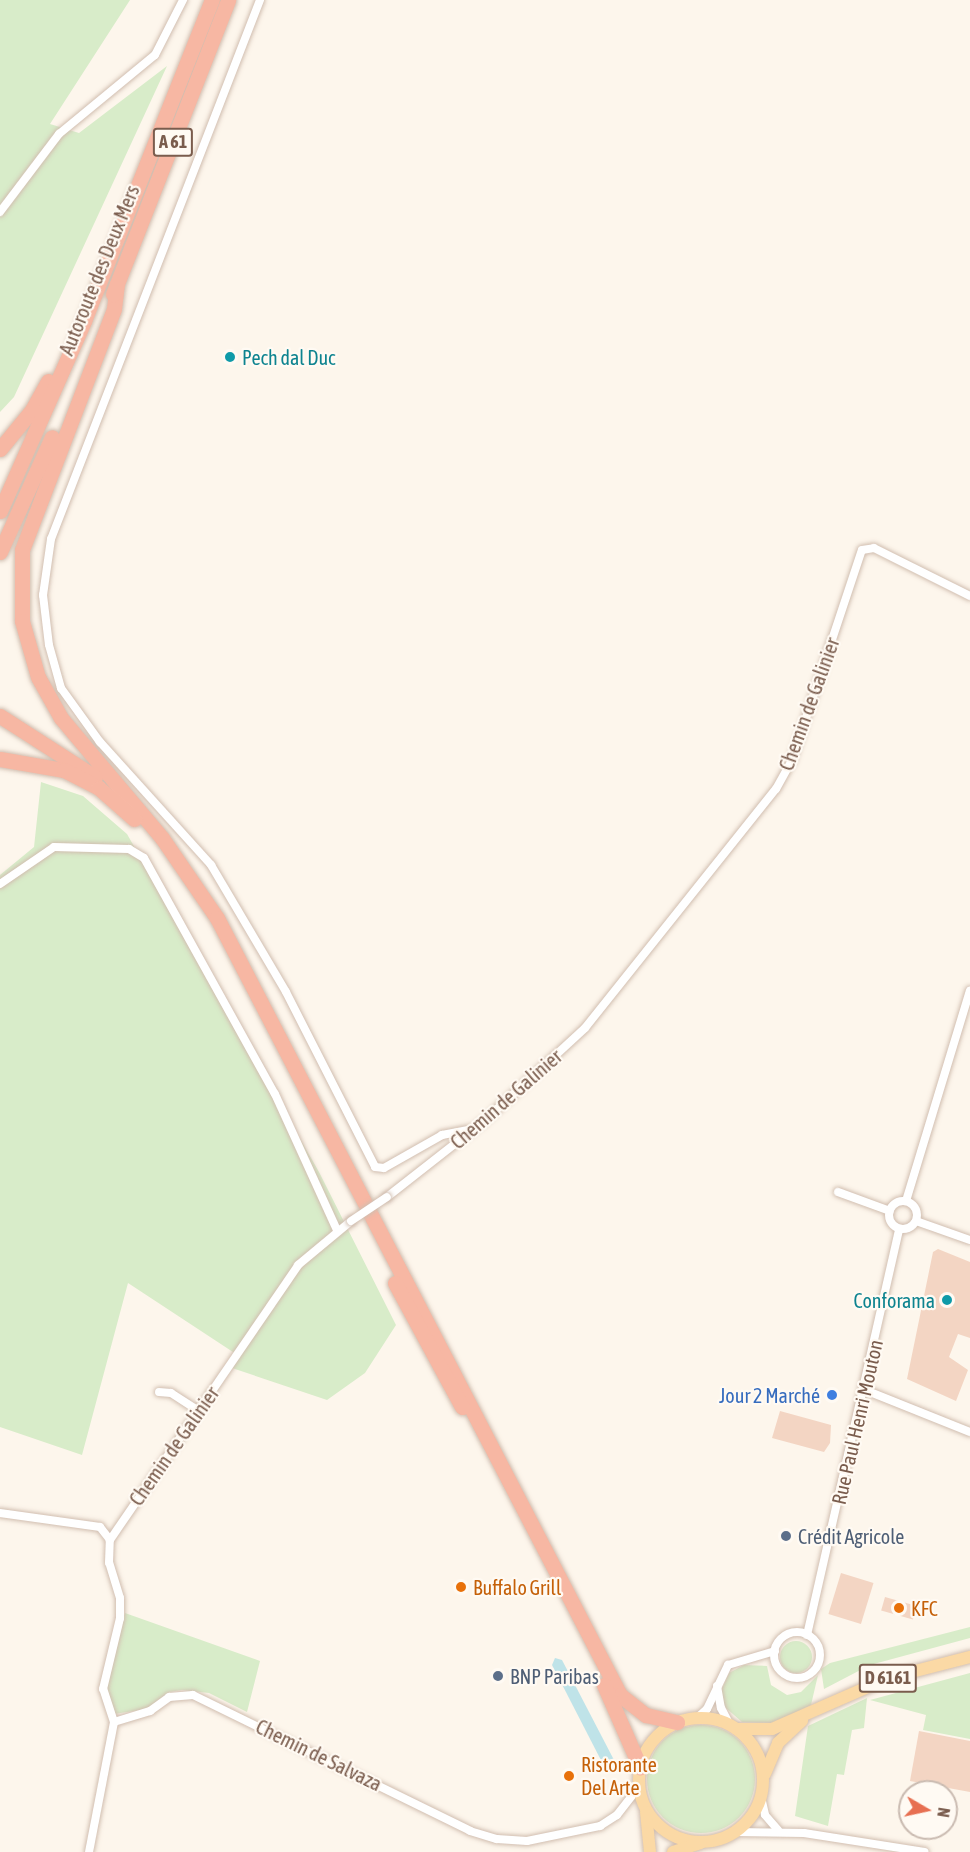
<!DOCTYPE html>
<meta charset="utf-8">
<style>
body{margin:0}
#map{position:relative;width:970px;height:1852px;overflow:hidden;background:#fdf6ec;font-family:"Asap Condensed",sans-serif}
div>[style]{position:absolute}
.green>*{inset:0;background:#d8ecc9}
.round{border-radius:50%}
.water>*{inset:0;background:#bfe3e8}
.building>*{inset:0;background:#f3d5c3;transform-origin:0 0}
.roads{filter:drop-shadow(0 0 2px #d1beb0) drop-shadow(0 0 2px #d1beb0)}
.minor>*{height:8px;margin:-4px;padding:0 4px;transform-origin:4px;border-radius:4px;background:#fff}
.minor>.ring{margin:-4px;padding:0;box-sizing:content-box;background:none;border:8px solid #fff;border-radius:50%}
.primary>*{height:12px;margin:-6px;padding:0 6px;transform-origin:6px;border-radius:6px;background:#fbd9a5}
.primary>.ring{margin:-6px;padding:0;box-sizing:content-box;background:none;border:12px solid #fbd9a5;border-radius:50%}
.motorway>*{height:15px;margin:-7.5px;padding:0 7.5px;transform-origin:7.5px;border-radius:7.5px;background:#f7b7a3}
.bridges{filter:drop-shadow(0 0 2px #d1beb0) drop-shadow(0 0 2px #d1beb0)}
.minor-bridge>*{height:8px;margin:-4px;padding:0 4px;transform-origin:4px;border-radius:4px;background:#fff}
.dots>*{width:16px;height:16px;translate:-50% -50%;box-sizing:border-box;border:3px solid #fffaf3;border-radius:50%}
span{translate:-50% -50%;white-space:nowrap;text-align:center;line-height:1.15;-webkit-text-stroke:4.5px #fffaf3;paint-order:stroke}
.shield-label span{padding:2px 4px;background:#fffaf3;border:2px solid;border-radius:4px;-webkit-text-stroke-width:0}
.shield-label{font-size:18px;color:#7a5c4d;font-weight:700}
.street-label{font-size:20px;color:#7a5c4d}
.culture-label{font-size:20px;color:#0d838f}
.left{translate:0 -50%;text-align:left}
.right{translate:-100% -50%;text-align:right}
.shop-label{font-size:20px;color:#366cbe}
.service-label{font-size:20px;color:#4e5e75}
.food-label{font-size:20px;color:#c56008}
.north{position:absolute;left:898px;top:1780px;width:60px;height:60px;box-sizing:border-box;background:#fffaf3;border:2px solid #cabbb1;border-radius:50%;rotate:99deg;font-size:16px;font-weight:700;line-height:24px;text-align:center;color:#7a5c4d}
.north::after{content:'';display:block;margin:auto;width:21px;height:27px;background:#e76f51;clip-path:polygon(50% 0,100% 100%,50% 72%,0 100%)}
</style>
<div id="map">
<div class="green">
<div style="clip-path:polygon(0 0,130px 0,50px 124px,79px 133px,167px 66px,14px 397px,0 412px)"></div>
<div style="clip-path:polygon(41px 782px,83px 796px,127px 834px,319px 1172px,396px 1325px,365px 1373px,327px 1400px,232px 1368px,236px 1354px,128px 1283px,82px 1455px,0 1427px,0 875px,34px 847px)"></div>
<div style="clip-path:polygon(125px 1613px,260px 1661px,247px 1712px,209px 1693px,182px 1690px,169px 1692px,147px 1709px,114px 1714px,106px 1692px)"></div>
<div style="clip-path:polygon(970px 1627px,970px 1638px,870px 1665px,824px 1689px,821px 1669px,830px 1663px)"></div>
<div class="round" style="left:780px;top:1641px;width:32px;height:32px"></div>
<div style="clip-path:polygon(744px 1665px,767px 1666px,771px 1685px,787px 1695px,801px 1692px,818px 1675px,811px 1705px,775px 1723px,742px 1722px,726px 1708px,720px 1693px,729px 1673px)"></div>
<div style="clip-path:polygon(970px 1673px,970px 1739px,923px 1730px,926px 1715px,870px 1700px)"></div>
<div style="clip-path:polygon(867px 1698px,864px 1728px,852px 1730px,844px 1775px,837px 1774px,828px 1826px,795px 1816px,808px 1726px)"></div>
<div class="round" style="left:647px;top:1725px;width:108px;height:108px"></div>
</div>
<div class="water">
<div style="clip-path:polygon(555px 1658px,562px 1660px,614px 1760px,612px 1767px,605px 1768px,552px 1665px)"></div>
</div>
<div class="building">
<div style="clip-path:polygon(938px 1249px,970px 1262px,970px 1338px,958px 1334px,949px 1357px,968px 1370px,956px 1401px,907px 1379px,933px 1252px)"></div>
<div style="clip-path:polygon(780px 1411px,831px 1425px,830px 1443px,824px 1452px,772px 1438px)"></div>
<div style="left:841px;top:1573px;width:34px;height:43px;rotate:17deg"></div>
<div style="left:885px;top:1597px;width:33px;height:14px;rotate:16deg"></div>
<div style="clip-path:polygon(919px 1731px,970px 1741px,970px 1792px,910px 1781px)"></div>
</div>
<div class="roads">
<div class="minor">
<div style="left:260px;top:0;width:578px;rotate:111.19deg"></div>
<div style="left:51px;top:539px;width:57px;rotate:98.1deg"></div>
<div style="left:43px;top:595px;width:50px;rotate:83.2deg"></div>
<div style="left:49px;top:645px;width:45px;rotate:74.4deg"></div>
<div style="left:61px;top:688px;width:67px;rotate:54.2deg"></div>
<div style="left:100px;top:742px;width:166px;rotate:47.9deg"></div>
<div style="left:211px;top:865px;width:147px;rotate:59.4deg"></div>
<div style="left:286px;top:992px;width:196px;rotate:63deg"></div>
<div style="left:375px;top:1167px;width:9px;rotate:6deg"></div>
<div style="left:384px;top:1168px;width:67px;rotate:-29.6deg"></div>
<div style="left:442px;top:1135px;width:32px;rotate:-11deg"></div>
<div style="left:0;top:212px;width:98px;rotate:-52.9deg"></div>
<div style="left:59px;top:134px;width:124px;rotate:-39.5deg"></div>
<div style="left:155px;top:55px;width:62px;rotate:-63deg"></div>
<div style="left:0;top:884px;width:65px;rotate:-34.4deg"></div>
<div style="left:54px;top:847px;width:75px;rotate:1.5deg"></div>
<div style="left:129px;top:849px;width:17px;rotate:31deg"></div>
<div style="left:144px;top:858px;width:270px;rotate:61deg"></div>
<div style="left:275px;top:1094px;width:149px;rotate:65.5deg"></div>
<div style="left:838px;top:1192px;width:55px;rotate:20.1deg"></div>
<div style="left:387px;top:1197px;width:123px;rotate:-38.1deg"></div>
<div style="left:484px;top:1121px;width:137px;rotate:-42.6deg"></div>
<div style="left:585px;top:1028px;width:306px;rotate:-51.4deg"></div>
<div style="left:776px;top:789px;width:33px;rotate:-61deg"></div>
<div style="left:792px;top:760px;width:221px;rotate:-71.6deg"></div>
<div style="left:862px;top:550px;width:12px;rotate:-9deg"></div>
<div style="left:874px;top:548px;width:107px;rotate:26.6deg"></div>
<div style="left:906px;top:1201px;width:220px;rotate:-73.1deg"></div>
<div class="ring" style="left:889px;top:1201px;width:20px;height:20px"></div>
<div style="left:916px;top:1221px;width:57px;rotate:19.4deg"></div>
<div style="left:865px;top:1390px;width:113px;rotate:21.8deg"></div>
<div style="left:159px;top:1392px;width:12px;rotate:5deg"></div>
<div style="left:171px;top:1393px;width:33px;rotate:33deg"></div>
<div style="left:0;top:1513px;width:101px;rotate:8deg"></div>
<div style="left:100px;top:1527px;width:16px;rotate:52deg"></div>
<div class="ring" style="left:774px;top:1632px;width:38px;height:38px"></div>
<div style="left:807px;top:1635px;width:416px;rotate:-77.2deg"></div>
<div style="left:717px;top:1686px;width:22px;rotate:80deg"></div>
<div style="left:721px;top:1708px;width:19px;rotate:62deg"></div>
<div style="left:697px;top:1718px;width:13px;rotate:-42deg"></div>
<div style="left:707px;top:1709px;width:49px;rotate:-64.5deg"></div>
<div style="left:728px;top:1665px;width:49px;rotate:-16.6deg"></div>
<div style="left:114px;top:1722px;width:35px;rotate:-108deg"></div>
<div style="left:103px;top:1689px;width:73px;rotate:-76.5deg"></div>
<div style="left:120px;top:1618px;width:20px;rotate:-90deg"></div>
<div style="left:120px;top:1598px;width:37px;rotate:-107deg"></div>
<div style="left:109px;top:1563px;width:23px;rotate:-88deg"></div>
<div style="left:110px;top:1540px;width:333px;rotate:-55.6deg"></div>
<div style="left:298px;top:1265px;width:69px;rotate:-39.7deg"></div>
<div style="left:114px;top:1722px;width:38px;rotate:-17deg"></div>
<div style="left:150px;top:1711px;width:24px;rotate:-36deg"></div>
<div style="left:169px;top:1697px;width:24px;rotate:-5deg"></div>
<div style="left:193px;top:1695px;width:309px;rotate:26.1deg"></div>
<div style="left:470px;top:1831px;width:28px;rotate:17deg"></div>
<div style="left:497px;top:1839px;width:30px;rotate:4deg"></div>
<div style="left:527px;top:1841px;width:75px;rotate:-11.6deg"></div>
<div style="left:600px;top:1826px;width:20px;rotate:-33deg"></div>
<div style="left:617px;top:1815px;width:36px;rotate:-52deg"></div>
<div style="left:761px;top:1797px;width:18px;rotate:77deg"></div>
<div style="left:765px;top:1815px;width:20px;rotate:49deg"></div>
<div style="left:735px;top:1832px;width:69px;rotate:0.8deg"></div>
<div style="left:804px;top:1833px;width:122px;rotate:8.9deg"></div>
<div style="left:89px;top:1852px;width:132px;rotate:-79.1deg"></div>
</div>
<div class="primary">
<div class="ring" style="left:639px;top:1718px;width:112px;height:112px"></div>
<div style="left:737px;top:1729px;width:35px"></div>
<div style="left:772px;top:1729px;width:127px;rotate:-23.7deg"></div>
<div style="left:888px;top:1678px;width:85px;rotate:-14.4deg"></div>
<div style="left:765px;top:1774px;width:34px;rotate:-67deg"></div>
<div style="left:778px;top:1743px;width:33px;rotate:-43deg"></div>
<div style="left:646px;top:1812px;width:40px;rotate:84.3deg"></div>
<div style="left:673px;top:1852px;width:29px;rotate:-18deg"></div>
</div>
<div class="motorway">
<div style="left:117px;top:284px;width:25px;rotate:97deg"></div>
<div style="left:114px;top:309px;width:258px;rotate:110.9deg"></div>
<div style="left:22px;top:550px;width:71px;rotate:90deg"></div>
<div style="left:22px;top:621px;width:58px;rotate:74.1deg"></div>
<div style="left:38px;top:677px;width:47px;rotate:60.7deg"></div>
<div style="left:61px;top:718px;width:157px;rotate:49.9deg"></div>
<div style="left:162px;top:838px;width:97px;rotate:55.5deg"></div>
<div style="left:217px;top:918px;width:875px;rotate:62.59deg"></div>
<div style="left:620px;top:1695px;width:33px;rotate:38deg"></div>
<div style="left:646px;top:1715px;width:32px;rotate:13deg"></div>
<div style="left:113px;top:294px;width:316px;rotate:-68.6deg"></div>
<div style="left:0;top:449px;width:50px;rotate:-50.6deg"></div>
<div style="left:32px;top:410px;width:33px;rotate:-61deg"></div>
<div style="left:0;top:511px;width:208px;rotate:-66.1deg"></div>
<div style="left:84px;top:321px;width:346px;rotate:-68.3deg"></div>
<div style="left:0;top:552px;width:126px;rotate:-65.7deg"></div>
<div style="left:0;top:716px;width:113px;rotate:32.7deg"></div>
<div style="left:0;top:759px;width:65px;rotate:9.8deg"></div>
<div style="left:64px;top:770px;width:39px;rotate:27deg"></div>
<div style="left:99px;top:788px;width:47px;rotate:41.5deg"></div>
<div style="left:395px;top:1283px;width:141px;rotate:61.6deg"></div>
<div style="left:604px;top:1685px;width:90px;rotate:66.3deg"></div>
</div>
</div>
<div class="bridges">
<div class="minor-bridge">
<div style="left:351px;top:1221px;width:43px;rotate:-33.7deg"></div>
</div>
</div>
<div class="dots">
<div style="left:230px;top:357px;background:#0f9aa8"></div>
<div style="left:947px;top:1300px;background:#0f9aa8"></div>
<div style="left:832px;top:1395px;background:#3f7fe0"></div>
<div style="left:786px;top:1536px;background:#5c6f8a"></div>
<div style="left:461px;top:1587px;background:#e8710a"></div>
<div style="left:899px;top:1608px;background:#e8710a"></div>
<div style="left:498px;top:1676px;background:#5c6f8a"></div>
<div style="left:569px;top:1776px;background:#e8710a"></div>
</div>
<div class="shield-label">
<span style="left:173px;top:142px">A 61</span>
<span style="left:888px;top:1678px">D 6161</span>
</div>
<div class="street-label">
<span style="left:99px;top:270px;rotate:-68deg">Autoroute des Deux Mers</span>
<span style="left:809px;top:704px;rotate:-70deg">Chemin de Galinier</span>
<span style="left:506px;top:1099px;rotate:-41deg">Chemin de Galinier</span>
<span style="left:857px;top:1422px;rotate:-77deg">Rue Paul Henri Mouton</span>
<span style="left:174px;top:1446px;rotate:-55deg">Chemin de Galinier</span>
<span style="left:319px;top:1755px;rotate:26deg">Chemin de Salvaza</span>
</div>
<div class="culture-label">
<span class="left" style="left:242px;top:357px">Pech dal Duc</span>
<span class="right" style="left:935px;top:1300px">Conforama</span>
</div>
<div class="shop-label">
<span class="right" style="left:820px;top:1395px">Jour 2 Marché</span>
</div>
<div class="service-label">
<span class="left" style="left:798px;top:1536px">Crédit Agricole</span>
<span class="left" style="left:510px;top:1676px">BNP Paribas</span>
</div>
<div class="food-label">
<span class="left" style="left:473px;top:1587px">Buffalo Grill</span>
<span class="left" style="left:911px;top:1608px">KFC</span>
<span class="left" style="left:581px;top:1776px">Ristorante<br>Del Arte</span>
</div>
<div class="north">N</div>
</div>
